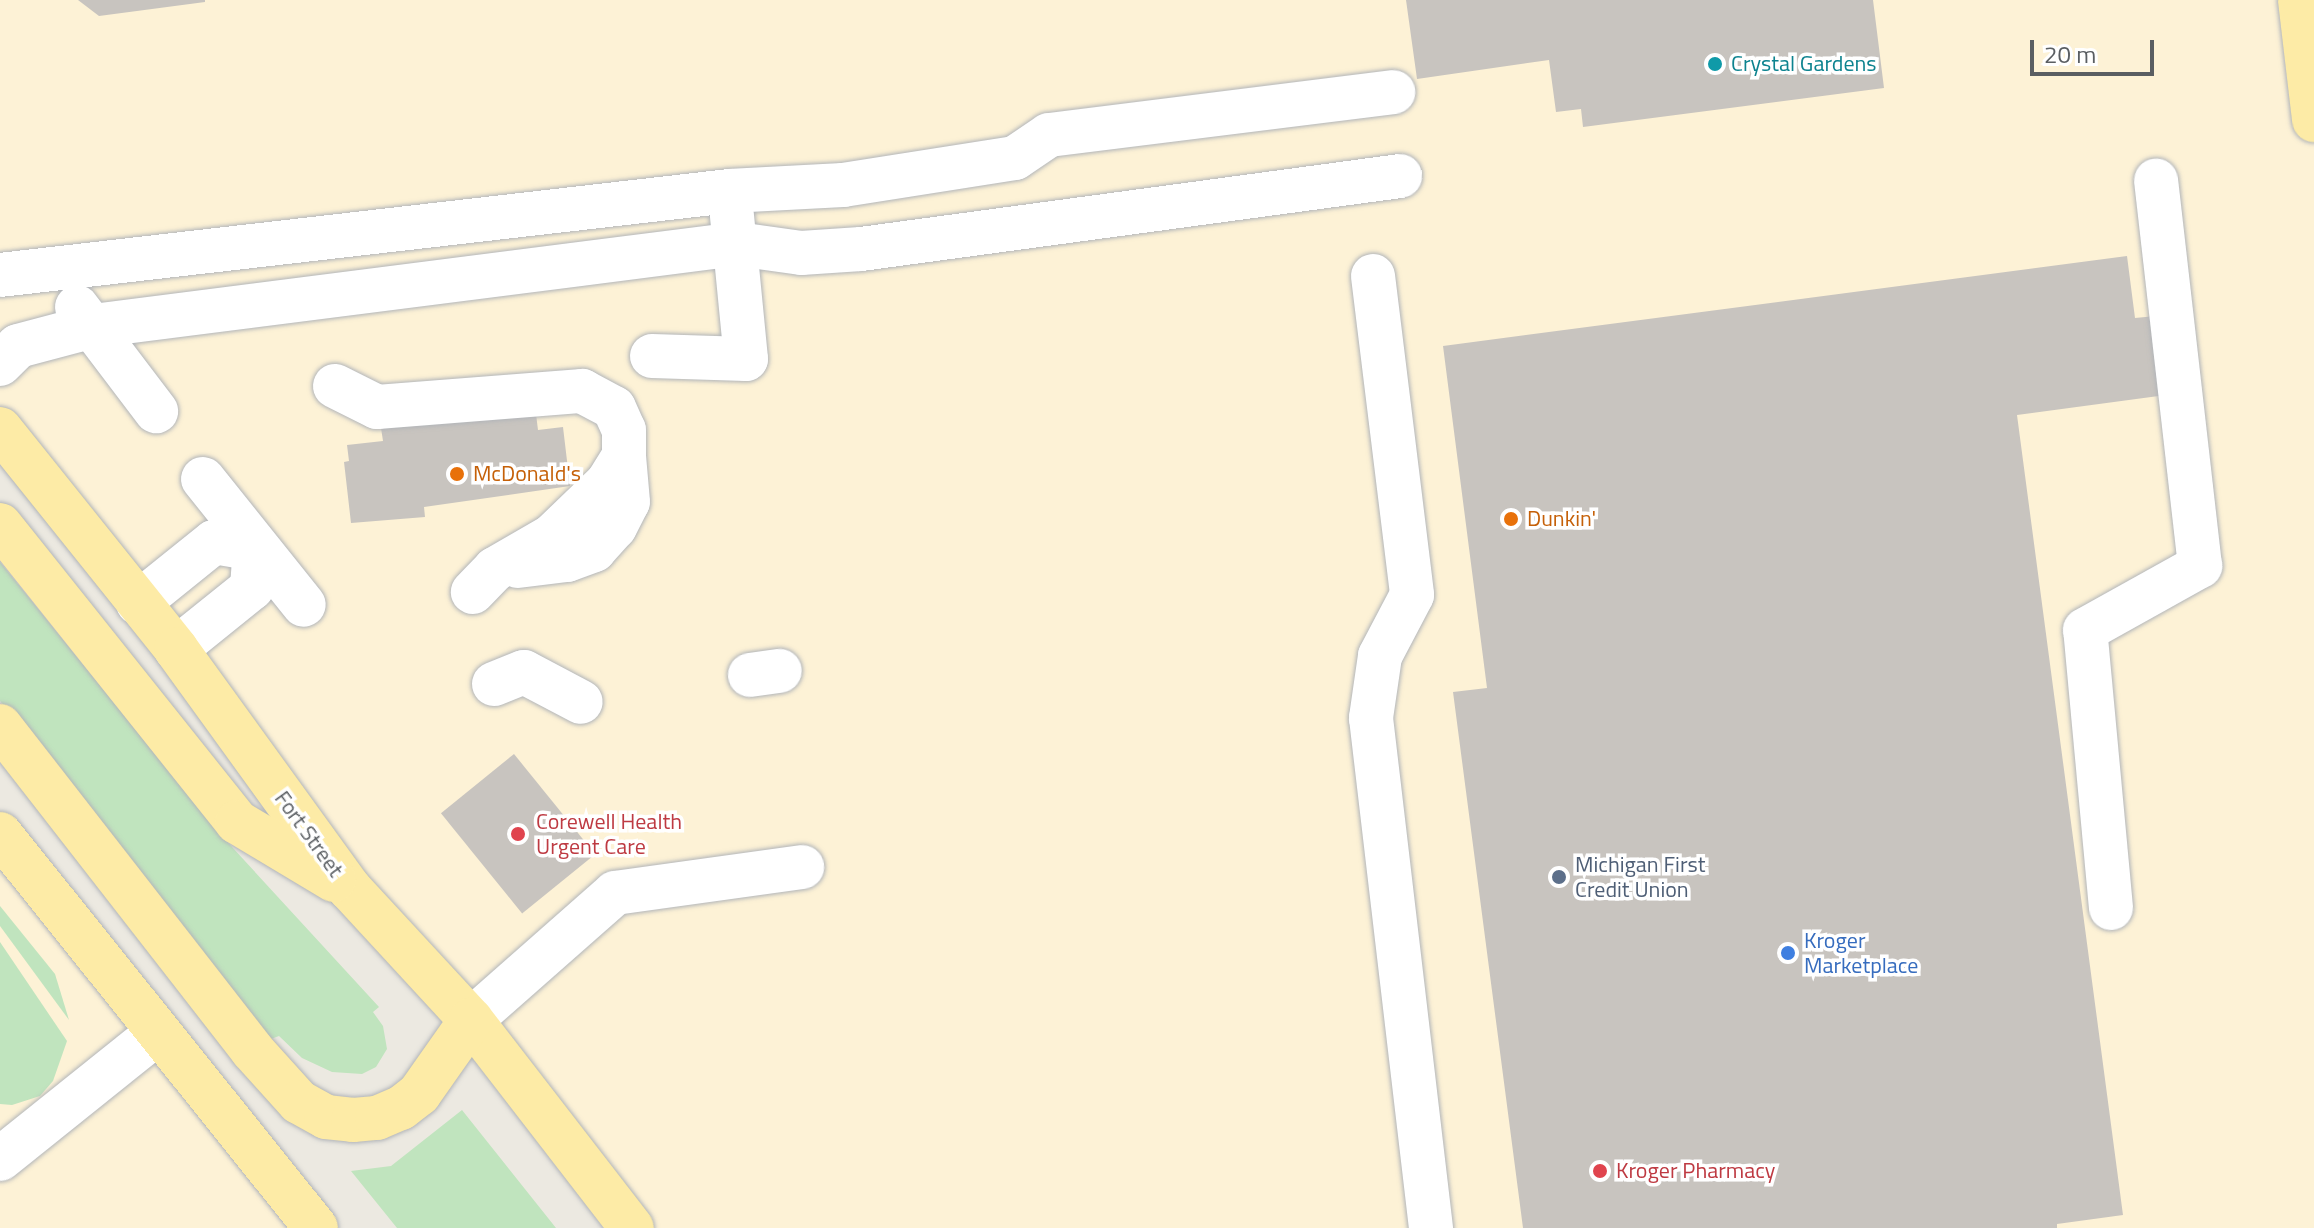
<!DOCTYPE html>
<style>
body{margin:0}
#map{position:relative;width:2314px;height:1228px;overflow:hidden;background:#ece9e1;font-family:"Titillium Web",sans-serif}
div>[style]{position:absolute}
.commercial>*{inset:0;background:#fdf2d6}
.green>*{inset:0;background:#c0e4be}
.building>*{inset:0;background:#c8c4bf;transform-origin:0 0}
.roads{filter:drop-shadow(0 0 2px #b2b5b9) drop-shadow(0 0 2px #b2b5b9)}
.minor>*{height:44px;margin:-22px;padding:0 22px;transform-origin:22px;border-radius:22px;background:#fff}
.major>*{height:44px;margin:-22px;padding:0 22px;transform-origin:22px;border-radius:22px;background:#fdeba6}
.dots>*{width:22px;height:22px;translate:-50% -50%;box-sizing:border-box;border:4px solid #fff;border-radius:50%}
span{translate:-50% -50%;white-space:nowrap;text-align:center;line-height:1.15;-webkit-text-stroke:7px #fff;paint-order:stroke}
.culture-label{font-size:22px;color:#0d838f}
.left{translate:0 -50%;text-align:left}
.food-label{font-size:22px;color:#c56008}
.health-label{font-size:22px;color:#be3a42}
.street-label{font-size:22px;color:#5a5e62}
.service-label{font-size:22px;color:#4e5e75}
.shop-label{font-size:22px;color:#366cbe}
.scale{position:absolute;left:2030px;top:40px;width:124px;height:36px;box-sizing:border-box;border:4px solid #5a5e62;border-top:0;padding-left:10px;font-size:24px;line-height:28px;white-space:nowrap;color:#5a5e62;-webkit-text-stroke:6px #fff;paint-order:stroke}
</style>
<div id="map">
<div class="commercial">
<div style="clip-path:polygon(0 0,2300px 0,2314px 120px,2314px 1228px,632px 1228px,0 429px)"></div>
<div style="clip-path:polygon(0 834px,316px 1228px,0 1228px)"></div>
</div>
<div class="green">
<div style="clip-path:polygon(0 562px,221px 835px,379px 1007px,373px 1012px,383px 1026px,387px 1049px,376px 1067px,362px 1074px,332px 1072px,302px 1058px,279px 1036px,271px 1039px,0 701px)"></div>
<div style="clip-path:polygon(0 906px,55px 974px,69px 1020px,0 926px)"></div>
<div style="clip-path:polygon(0 942px,67px 1041px,53px 1081px,40px 1096px,12px 1105px,0 1104px)"></div>
<div style="clip-path:polygon(462px 1110px,556px 1228px,397px 1228px,351px 1171px,391px 1166px)"></div>
</div>
<div class="building">
<div style="clip-path:polygon(78px 0,205px 0,205px 2px,99px 16px)"></div>
<div style="clip-path:polygon(1406px 0,1873px 0,1884px 88px,1583px 127px,1581px 109px,1556px 112px,1549px 60px,1417px 79px)"></div>
<div style="clip-path:polygon(2127px 256px,2135px 318px,2156px 316px,2166px 395px,2017px 415px,2123px 1215px,2057px 1224px,2057px 1228px,1523px 1228px,1453px 692px,1487px 688px,1443px 346px)"></div>
<div style="clip-path:polygon(536px 414px,538px 430px,563px 427px,570px 486px,424px 507px,425px 517px,351px 523px,344px 462px,349px 461px,347px 445px,383px 441px,381px 428px)"></div>
<div style="left:514px;top:754px;width:129px;height:94px;rotate:51deg"></div>
</div>
<div class="roads">
<div class="minor">
<div style="left:0;top:275px;width:734px;rotate:-6.57deg"></div>
<div style="left:729px;top:191px;width:114px;rotate:-3deg"></div>
<div style="left:843px;top:185px;width:174px;rotate:-8.9deg"></div>
<div style="left:1015px;top:158px;width:41px;rotate:-34.1deg"></div>
<div style="left:1049px;top:135px;width:347px;rotate:-7.1deg"></div>
<div style="left:1373px;top:276px;width:321px;rotate:83deg"></div>
<div style="left:1412px;top:595px;width:69px;rotate:117.7deg"></div>
<div style="left:1380px;top:656px;width:63px;rotate:98.3deg"></div>
<div style="left:1371px;top:718px;width:514px;rotate:83.29deg"></div>
<div style="left:77px;top:307px;width:131px;rotate:52.8deg"></div>
<div style="left:652px;top:356px;width:94px;rotate:1.8deg"></div>
<div style="left:746px;top:359px;width:145px;rotate:-95.6deg"></div>
<div style="left:0;top:364px;width:25px;rotate:-45deg"></div>
<div style="left:18px;top:346px;width:78px;rotate:-14.9deg"></div>
<div style="left:93px;top:326px;width:649px;rotate:-7.26deg"></div>
<div style="left:737px;top:244px;width:65px;rotate:8deg"></div>
<div style="left:801px;top:253px;width:60px;rotate:-3.8deg"></div>
<div style="left:861px;top:249px;width:544px;rotate:-7.71deg"></div>
<div style="left:335px;top:386px;width:47px;rotate:26.6deg"></div>
<div style="left:377px;top:407px;width:206px;rotate:-4.5deg"></div>
<div style="left:582px;top:391px;width:36px;rotate:28deg"></div>
<div style="left:614px;top:408px;width:24px;rotate:66deg"></div>
<div style="left:624px;top:430px;width:26px;rotate:90deg"></div>
<div style="left:624px;top:456px;width:31px;rotate:122deg"></div>
<div style="left:608px;top:482px;width:78px;rotate:136deg"></div>
<div style="left:552px;top:536px;width:66px;rotate:149.9deg"></div>
<div style="left:495px;top:569px;width:32px;rotate:134deg"></div>
<div style="left:203px;top:479px;width:161px;rotate:51.3deg"></div>
<div style="left:518px;top:566px;width:49px;rotate:-7deg"></div>
<div style="left:567px;top:560px;width:29px;rotate:-20deg"></div>
<div style="left:594px;top:550px;width:31px;rotate:-48deg"></div>
<div style="left:615px;top:527px;width:28px;rotate:-63deg"></div>
<div style="left:628px;top:502px;width:46px;rotate:-95deg"></div>
<div style="left:138px;top:603px;width:97px;rotate:-38.8deg"></div>
<div style="left:214px;top:542px;width:42px;rotate:9.7deg"></div>
<div style="left:176px;top:649px;width:97px;rotate:-38.8deg"></div>
<div style="left:252px;top:588px;width:39px;rotate:-86deg"></div>
<div style="left:750px;top:675px;width:30px;rotate:-8deg"></div>
<div style="left:494px;top:684px;width:32px;rotate:-22deg"></div>
<div style="left:524px;top:672px;width:64px;rotate:27.8deg"></div>
<div style="left:2111px;top:908px;width:279px;rotate:-95.3deg"></div>
<div style="left:2085px;top:630px;width:132px;rotate:-29.1deg"></div>
<div style="left:2200px;top:566px;width:388px;rotate:-96.5deg"></div>
<div style="left:471px;top:1020px;width:192px;rotate:-41.4deg"></div>
<div style="left:615px;top:893px;width:189px;rotate:-7.9deg"></div>
<div style="left:0;top:1159px;width:200px;rotate:-38.7deg"></div>
</div>
<div class="major">
<div style="left:2300px;top:0;width:121px;rotate:83.3deg"></div>
<div style="left:0;top:429px;width:282px;rotate:51.3deg"></div>
<div style="left:176px;top:649px;width:296px;rotate:54.1deg"></div>
<div style="left:350px;top:889px;width:178px;rotate:47.3deg"></div>
<div style="left:471px;top:1020px;width:263px;rotate:52.3deg"></div>
<div style="left:0;top:525px;width:380px;rotate:51.4deg"></div>
<div style="left:237px;top:822px;width:113px;rotate:30.9deg"></div>
<div style="left:0;top:726px;width:410px;rotate:52.1deg"></div>
<div style="left:252px;top:1050px;width:70px;rotate:47.9deg"></div>
<div style="left:299px;top:1102px;width:31px;rotate:29deg"></div>
<div style="left:326px;top:1117px;width:27px;rotate:6deg"></div>
<div style="left:353px;top:1120px;width:24px;rotate:-5deg"></div>
<div style="left:377px;top:1118px;width:26px;rotate:-23deg"></div>
<div style="left:401px;top:1108px;width:23px;rotate:-38deg"></div>
<div style="left:419px;top:1094px;width:90px;rotate:-54.9deg"></div>
<div style="left:0;top:834px;width:505px;rotate:51.27deg"></div>
</div>
</div>
<div class="dots">
<div style="left:1715px;top:64px;background:#0f9aa8"></div>
<div style="left:457px;top:474px;background:#e8710a"></div>
<div style="left:1511px;top:519px;background:#e8710a"></div>
<div style="left:518px;top:834px;background:#e0444e"></div>
<div style="left:1559px;top:877px;background:#5c6f8a"></div>
<div style="left:1788px;top:953px;background:#3f7fe0"></div>
<div style="left:1600px;top:1171px;background:#e0444e"></div>
</div>
<div class="culture-label">
<span class="left" style="left:1731px;top:64px">Crystal Gardens</span>
</div>
<div class="food-label">
<span class="left" style="left:473px;top:474px">McDonald's</span>
<span class="left" style="left:1527px;top:519px">Dunkin'</span>
</div>
<div class="health-label">
<span class="left" style="left:536px;top:834px">Corewell Health<br>Urgent Care</span>
<span class="left" style="left:1616px;top:1171px">Kroger Pharmacy</span>
</div>
<div class="street-label">
<span style="left:309px;top:834px;rotate:54deg">Fort Street</span>
</div>
<div class="service-label">
<span class="left" style="left:1575px;top:877px">Michigan First<br>Credit Union</span>
</div>
<div class="shop-label">
<span class="left" style="left:1804px;top:953px">Kroger<br>Marketplace</span>
</div>
<div class="scale">20 m</div>
</div>
